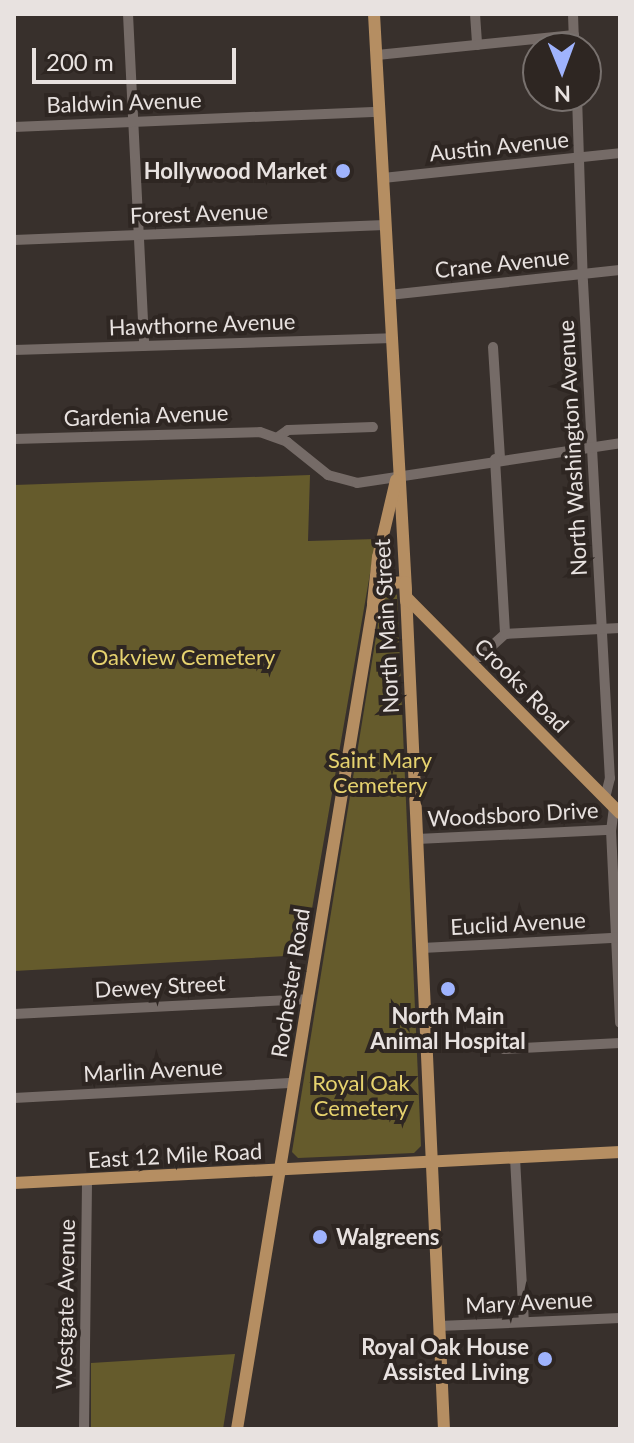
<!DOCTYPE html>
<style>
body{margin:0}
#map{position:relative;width:634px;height:1443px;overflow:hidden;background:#38302c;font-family:Lato,sans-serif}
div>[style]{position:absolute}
.green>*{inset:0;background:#655b2c}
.minor>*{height:10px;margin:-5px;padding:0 5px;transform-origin:5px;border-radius:5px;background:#756b67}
.major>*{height:12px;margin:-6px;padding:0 6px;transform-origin:6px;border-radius:6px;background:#b58e62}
.dots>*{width:22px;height:22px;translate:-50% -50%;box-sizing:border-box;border:4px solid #2e2622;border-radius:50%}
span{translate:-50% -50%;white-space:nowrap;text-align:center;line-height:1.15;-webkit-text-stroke:8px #2e2622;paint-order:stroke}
.street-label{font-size:22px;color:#e8e2e0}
.poi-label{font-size:22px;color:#e8e2e0;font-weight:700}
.right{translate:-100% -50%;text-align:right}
.left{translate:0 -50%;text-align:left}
.park-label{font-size:22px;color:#e6d26e}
.frame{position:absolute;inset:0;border:16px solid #e8e2e0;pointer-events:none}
.north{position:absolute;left:522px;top:32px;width:80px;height:80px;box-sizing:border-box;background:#2e2622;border:2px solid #78716e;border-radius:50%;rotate:179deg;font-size:22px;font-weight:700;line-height:32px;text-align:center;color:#e8e2e0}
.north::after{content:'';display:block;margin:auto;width:28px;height:36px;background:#9fb3fd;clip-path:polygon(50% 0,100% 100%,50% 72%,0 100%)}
.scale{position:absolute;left:32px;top:48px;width:204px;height:36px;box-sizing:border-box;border:4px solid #e8e2e0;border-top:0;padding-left:10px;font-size:24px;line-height:28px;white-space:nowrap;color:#e8e2e0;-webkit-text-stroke:6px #2e2622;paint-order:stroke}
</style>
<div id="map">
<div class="green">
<div style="clip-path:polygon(310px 475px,308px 541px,376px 539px,304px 955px,14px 971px,14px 485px)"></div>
<div style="clip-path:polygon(391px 591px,397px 595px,421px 1146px,414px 1153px,298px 1158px,292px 1152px,381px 606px,387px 592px)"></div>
<div style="clip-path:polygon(235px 1354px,223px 1429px,91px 1429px,91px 1363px)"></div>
</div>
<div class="minor">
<div style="left:128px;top:14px;width:332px;rotate:87.2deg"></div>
<div style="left:475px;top:14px;width:31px;rotate:86deg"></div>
<div style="left:573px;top:14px;width:34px;rotate:88deg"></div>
<div style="left:377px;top:55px;width:198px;rotate:-5.8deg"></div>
<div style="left:577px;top:96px;width:186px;rotate:88.2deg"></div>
<div style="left:583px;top:282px;width:497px;rotate:86.9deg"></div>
<div style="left:610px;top:778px;width:21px;rotate:104deg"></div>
<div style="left:14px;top:127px;width:365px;rotate:-2.4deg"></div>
<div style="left:383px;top:178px;width:238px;rotate:-6deg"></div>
<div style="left:14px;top:240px;width:371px;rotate:-2.3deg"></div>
<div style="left:389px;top:295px;width:232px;rotate:-6.2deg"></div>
<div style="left:493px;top:347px;width:112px;rotate:86.4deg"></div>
<div style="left:14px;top:350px;width:378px;rotate:-1.8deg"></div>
<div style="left:278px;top:437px;width:12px;rotate:-35deg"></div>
<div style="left:288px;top:430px;width:85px;rotate:-2deg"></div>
<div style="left:14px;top:439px;width:246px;rotate:-1.6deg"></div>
<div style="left:260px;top:432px;width:29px;rotate:20deg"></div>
<div style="left:287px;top:442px;width:53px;rotate:38.8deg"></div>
<div style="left:328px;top:475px;width:30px;rotate:15deg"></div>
<div style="left:357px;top:483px;width:266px;rotate:-8.6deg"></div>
<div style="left:495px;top:459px;width:175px;rotate:86.7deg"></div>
<div style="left:472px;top:664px;width:45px;rotate:-42.3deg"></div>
<div style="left:505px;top:634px;width:115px;rotate:-3deg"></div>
<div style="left:614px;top:807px;width:23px;rotate:97deg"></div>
<div style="left:611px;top:830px;width:193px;rotate:87.3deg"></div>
<div style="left:417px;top:839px;width:194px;rotate:-2.7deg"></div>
<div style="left:422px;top:948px;width:194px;rotate:-3deg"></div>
<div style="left:14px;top:1014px;width:294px;rotate:-2.9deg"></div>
<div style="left:504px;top:1049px;width:116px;rotate:-3deg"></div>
<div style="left:14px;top:1098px;width:280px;rotate:-3.1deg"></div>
<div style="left:515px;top:1158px;width:164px;rotate:86.9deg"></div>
<div style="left:439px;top:1326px;width:181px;rotate:-2.5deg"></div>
<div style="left:84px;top:1429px;width:249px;rotate:-89.3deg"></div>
</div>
<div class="major">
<div style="left:374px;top:14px;width:577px;rotate:86.82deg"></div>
<div style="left:406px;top:593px;width:837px;rotate:87.4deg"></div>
<div style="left:406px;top:597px;width:304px;rotate:45.3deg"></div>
<div style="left:373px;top:603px;width:46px;rotate:-83.8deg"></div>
<div style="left:378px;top:557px;width:79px;rotate:-76.8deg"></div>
<div style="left:14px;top:1183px;width:607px;rotate:-2.93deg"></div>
<div style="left:237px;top:1429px;width:834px;rotate:-80.62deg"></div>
<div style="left:373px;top:606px;width:22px;rotate:-56deg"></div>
<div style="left:385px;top:588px;width:9px;rotate:-36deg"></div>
<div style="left:392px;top:583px;width:13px;rotate:-4deg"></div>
<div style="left:405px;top:582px;width:19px;rotate:87deg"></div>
</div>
<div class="dots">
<div style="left:343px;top:171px;background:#9fb3fd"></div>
<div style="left:448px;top:989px;background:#9fb3fd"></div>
<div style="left:320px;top:1237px;background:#9fb3fd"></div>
<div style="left:545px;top:1359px;background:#9fb3fd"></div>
</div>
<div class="street-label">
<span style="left:124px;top:102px;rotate:-2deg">Baldwin Avenue</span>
<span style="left:499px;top:146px;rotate:-6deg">Austin Avenue</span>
<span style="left:199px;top:213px;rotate:-2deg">Forest Avenue</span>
<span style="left:502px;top:263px;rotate:-6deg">Crane Avenue</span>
<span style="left:202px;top:324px;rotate:-2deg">Hawthorne Avenue</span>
<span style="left:146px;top:415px;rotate:-2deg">Gardenia Avenue</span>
<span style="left:572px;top:448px;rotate:-93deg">North Washington Avenue</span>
<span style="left:386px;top:626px;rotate:-93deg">North Main Street</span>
<span style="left:522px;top:685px;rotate:45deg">Crooks Road</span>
<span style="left:513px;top:814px;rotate:-3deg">Woodsboro Drive</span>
<span style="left:518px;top:923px;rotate:-3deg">Euclid Avenue</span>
<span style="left:290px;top:983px;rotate:-81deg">Rochester Road</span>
<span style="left:160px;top:986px;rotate:-3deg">Dewey Street</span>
<span style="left:153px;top:1070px;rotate:-3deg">Marlin Avenue</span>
<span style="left:175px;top:1155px;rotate:-3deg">East 12 Mile Road</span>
<span style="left:529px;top:1302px;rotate:-3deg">Mary Avenue</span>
<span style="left:65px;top:1304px;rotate:-89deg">Westgate Avenue</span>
</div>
<div class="poi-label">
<span class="right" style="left:327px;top:171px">Hollywood Market</span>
<span style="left:448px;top:1028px">North Main<br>Animal Hospital</span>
<span class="left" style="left:336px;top:1237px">Walgreens</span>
<span class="right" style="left:529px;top:1359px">Royal Oak House<br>Assisted Living</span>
</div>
<div class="park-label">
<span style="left:183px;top:657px">Oakview Cemetery</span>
<span style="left:380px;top:772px">Saint Mary<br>Cemetery</span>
<span style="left:361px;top:1095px">Royal Oak<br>Cemetery</span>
</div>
<div class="frame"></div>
<div class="north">N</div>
<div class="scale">200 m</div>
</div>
